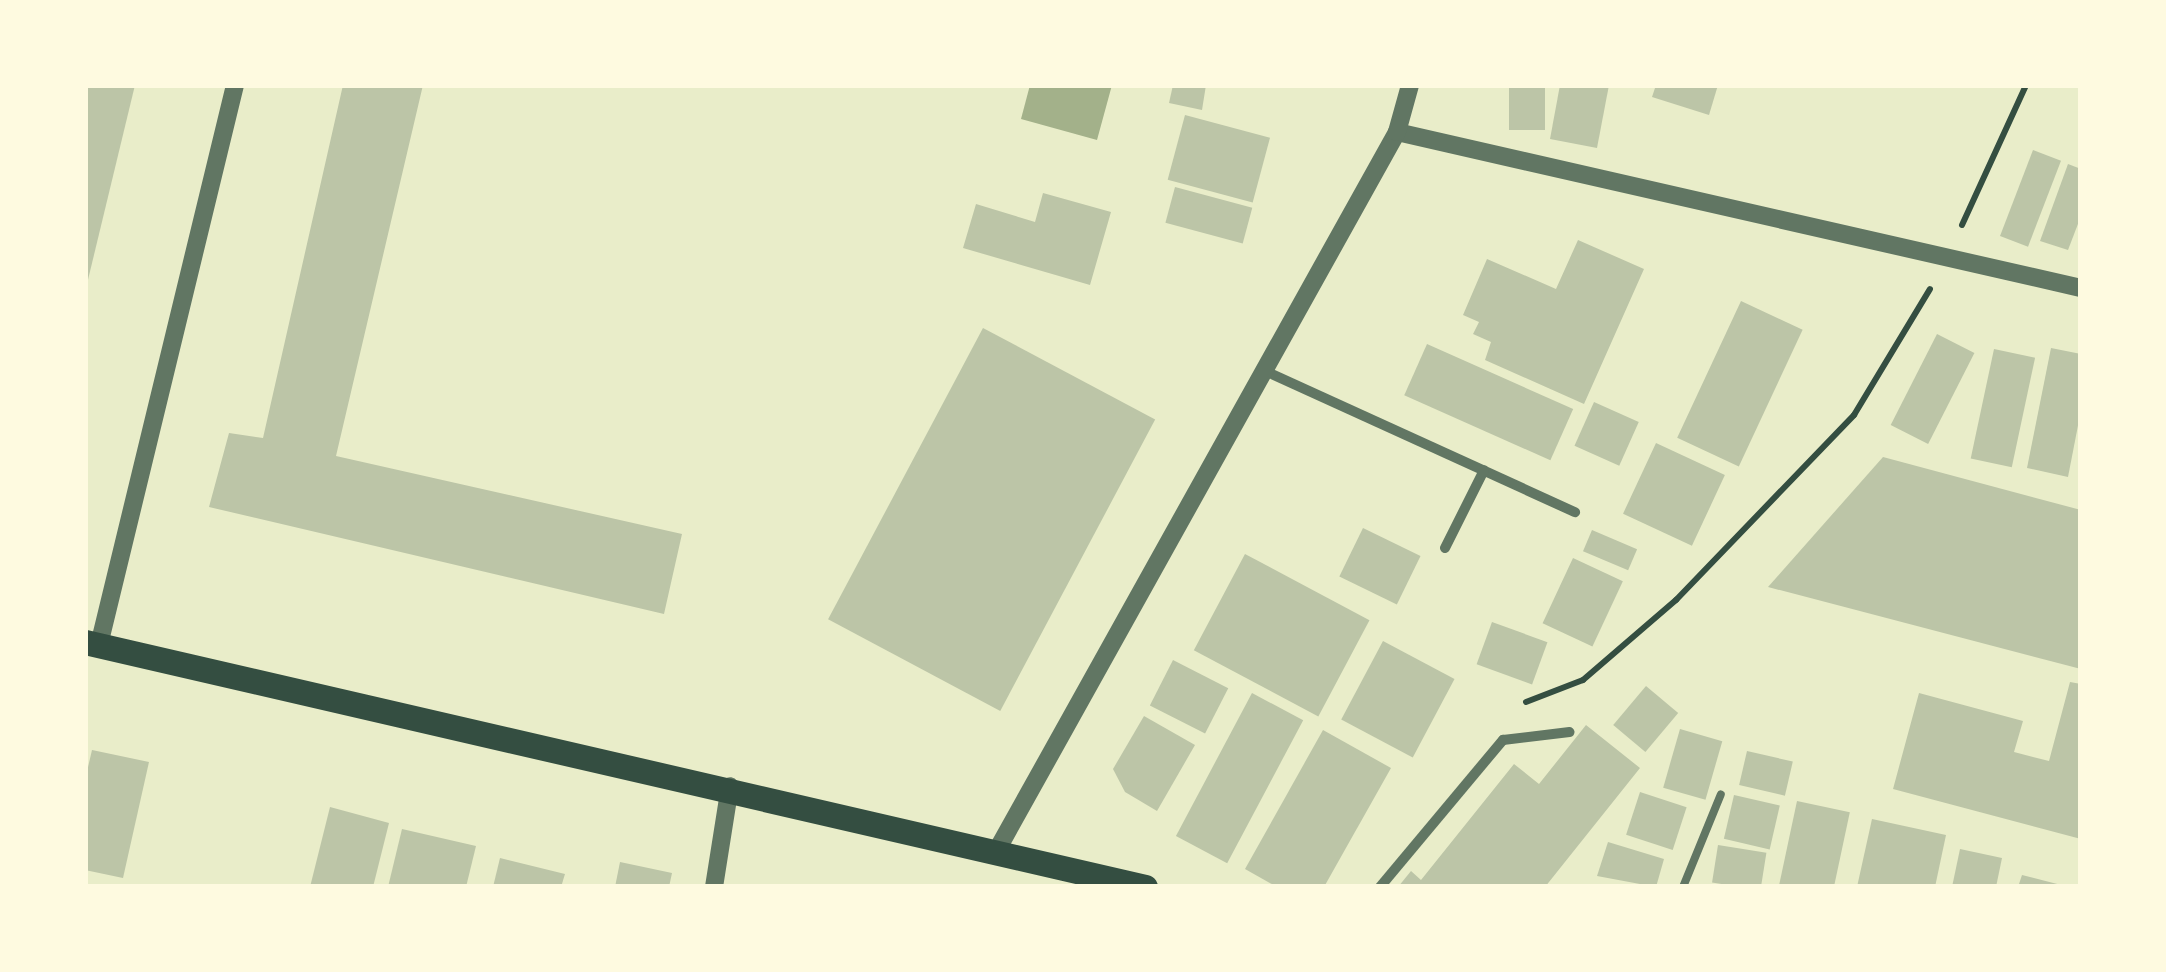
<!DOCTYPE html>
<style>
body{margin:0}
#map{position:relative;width:2166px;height:972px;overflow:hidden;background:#e9edc9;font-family:"Space Grotesk",sans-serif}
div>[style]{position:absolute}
.water>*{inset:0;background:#a3b18a}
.building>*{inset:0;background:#bcc5a7;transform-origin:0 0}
.path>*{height:6px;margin:-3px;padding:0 3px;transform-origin:3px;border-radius:3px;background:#344e41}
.service>*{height:8px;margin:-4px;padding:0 4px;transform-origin:4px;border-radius:4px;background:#617663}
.minor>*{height:10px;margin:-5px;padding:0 5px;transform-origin:5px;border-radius:5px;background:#617663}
.tertiary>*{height:18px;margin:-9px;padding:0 9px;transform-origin:9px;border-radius:9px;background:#617663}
.primary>*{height:25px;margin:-12.5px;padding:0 12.5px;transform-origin:12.5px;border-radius:12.5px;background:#344e41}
span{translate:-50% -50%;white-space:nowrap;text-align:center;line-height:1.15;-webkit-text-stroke:10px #fefae0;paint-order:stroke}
.frame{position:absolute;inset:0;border:88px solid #fefae0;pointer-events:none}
</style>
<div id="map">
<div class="water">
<div style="clip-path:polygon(1030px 85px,1112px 85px,1097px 140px,1021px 119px)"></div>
</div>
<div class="building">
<div style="clip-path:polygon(85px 85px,135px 85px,86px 288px,85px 288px)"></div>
<div style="clip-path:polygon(343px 85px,423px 85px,336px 456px,682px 534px,664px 614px,209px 507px,229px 433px,263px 438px)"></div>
<div style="clip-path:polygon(1173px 85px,1206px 85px,1202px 110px,1169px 103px)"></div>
<div style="left:1509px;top:85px;width:36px;height:45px"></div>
<div style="clip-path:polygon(1560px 85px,1609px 85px,1597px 148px,1550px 139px)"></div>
<div style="clip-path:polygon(1656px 85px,1718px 85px,1709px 115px,1652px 97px)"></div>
<div style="left:1185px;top:115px;width:88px;height:67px;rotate:15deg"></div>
<div style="left:2033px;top:150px;width:30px;height:92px;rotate:21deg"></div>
<div style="clip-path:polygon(2068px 164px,2081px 169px,2081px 216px,2068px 250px,2040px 241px)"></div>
<div style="left:1175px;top:187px;width:80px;height:37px;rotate:15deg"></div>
<div style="clip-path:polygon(1043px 193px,1111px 212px,1090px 285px,963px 248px,976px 204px,1035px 222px)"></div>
<div style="clip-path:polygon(1578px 240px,1644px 269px,1584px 404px,1485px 360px,1491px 342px,1473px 334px,1479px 322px,1463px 315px,1487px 259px,1556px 289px)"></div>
<div style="left:1741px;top:301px;width:68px;height:151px;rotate:25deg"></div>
<div style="left:983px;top:328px;width:195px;height:330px;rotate:28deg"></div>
<div style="left:1937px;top:334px;width:42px;height:102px;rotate:27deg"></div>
<div style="left:1427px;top:344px;width:160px;height:56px;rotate:24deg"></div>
<div style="clip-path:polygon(2051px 348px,2081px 354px,2081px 410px,2068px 477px,2027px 468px)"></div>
<div style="left:1994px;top:349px;width:42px;height:112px;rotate:12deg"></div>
<div style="left:1594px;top:402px;width:49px;height:48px;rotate:24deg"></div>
<div style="left:1656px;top:443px;width:76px;height:78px;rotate:25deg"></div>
<div style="clip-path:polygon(1883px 457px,2081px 510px,2081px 669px,1768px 587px)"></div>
<div style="left:1363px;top:528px;width:64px;height:54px;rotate:26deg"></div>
<div style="left:1592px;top:530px;width:49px;height:23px;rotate:23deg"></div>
<div style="left:1245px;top:554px;width:141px;height:109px;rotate:28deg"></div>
<div style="left:1573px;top:558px;width:55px;height:72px;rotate:25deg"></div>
<div style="left:1492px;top:622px;width:59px;height:45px;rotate:20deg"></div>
<div style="left:1383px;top:641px;width:81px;height:89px;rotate:28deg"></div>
<div style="left:1173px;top:660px;width:62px;height:51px;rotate:27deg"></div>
<div style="clip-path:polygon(2070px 682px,2081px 684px,2081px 839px,1893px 789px,1919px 693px,2023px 721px,2014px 752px,2049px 761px)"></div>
<div style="left:1646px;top:686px;width:42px;height:51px;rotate:40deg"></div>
<div style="left:1252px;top:693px;width:58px;height:162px;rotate:28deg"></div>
<div style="clip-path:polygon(1144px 716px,1195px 745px,1157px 811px,1125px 792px,1113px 769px)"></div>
<div style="clip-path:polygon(1586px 725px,1640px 768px,1545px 887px,1398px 887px,1411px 871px,1421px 880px,1514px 764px,1539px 784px)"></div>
<div style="left:1680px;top:729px;width:44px;height:61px;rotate:16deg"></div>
<div style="clip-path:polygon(1323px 730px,1391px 768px,1324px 887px,1277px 887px,1245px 869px)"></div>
<div style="clip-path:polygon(92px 750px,149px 762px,123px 878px,85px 870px,85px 780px)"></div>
<div style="left:1747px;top:751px;width:47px;height:35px;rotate:13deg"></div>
<div style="left:1640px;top:792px;width:49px;height:45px;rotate:18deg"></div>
<div style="left:1734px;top:795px;width:47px;height:45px;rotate:13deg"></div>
<div style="left:1797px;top:801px;width:54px;height:88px;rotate:12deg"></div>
<div style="clip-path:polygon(330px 807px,389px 823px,373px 887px,310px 887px)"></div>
<div style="clip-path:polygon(1872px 819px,1946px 835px,1935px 887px,1857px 887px)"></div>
<div style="clip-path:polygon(402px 829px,476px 846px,466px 887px,388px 887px)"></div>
<div style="clip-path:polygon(1608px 842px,1664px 859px,1656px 887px,1597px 876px)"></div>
<div style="left:1718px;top:845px;width:49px;height:38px;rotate:9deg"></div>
<div style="clip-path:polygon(1960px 849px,2002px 858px,1996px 887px,1952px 887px)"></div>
<div style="clip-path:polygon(500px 858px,565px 874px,561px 887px,493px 887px)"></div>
<div style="clip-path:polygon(620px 862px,672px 873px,669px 887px,615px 887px)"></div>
<div style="clip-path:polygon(2022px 875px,2065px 886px,2065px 887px,2018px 887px)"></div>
</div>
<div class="path">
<div style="left:1962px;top:225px;width:154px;rotate:-65.4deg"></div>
<div style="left:1526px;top:702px;width:61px;rotate:-21.1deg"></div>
<div style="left:1583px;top:680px;width:123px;rotate:-40.7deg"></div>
<div style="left:1676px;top:600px;width:257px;rotate:-46.1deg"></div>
<div style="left:1854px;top:415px;width:147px;rotate:-58.9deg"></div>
</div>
<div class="service">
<div style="left:1683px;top:887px;width:100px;rotate:-67.8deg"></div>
</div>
<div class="minor">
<div style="left:1263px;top:370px;width:343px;rotate:24.5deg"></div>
<div style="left:1445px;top:548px;width:87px;rotate:-63.4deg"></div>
<div style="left:1380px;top:887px;width:192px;rotate:-50.1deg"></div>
<div style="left:1503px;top:740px;width:67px;rotate:-6.8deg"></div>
</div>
<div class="tertiary">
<div style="left:1397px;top:132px;width:702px;rotate:12.85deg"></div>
<div style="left:99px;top:645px;width:576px;rotate:-76.35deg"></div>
<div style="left:996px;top:852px;width:824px;rotate:-60.88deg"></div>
<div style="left:1397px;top:132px;width:49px;rotate:-74.5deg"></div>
<div style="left:714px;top:887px;width:102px;rotate:-81deg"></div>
</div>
<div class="primary">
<div style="left:85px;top:642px;width:1088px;rotate:13.01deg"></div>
</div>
<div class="frame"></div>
</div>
